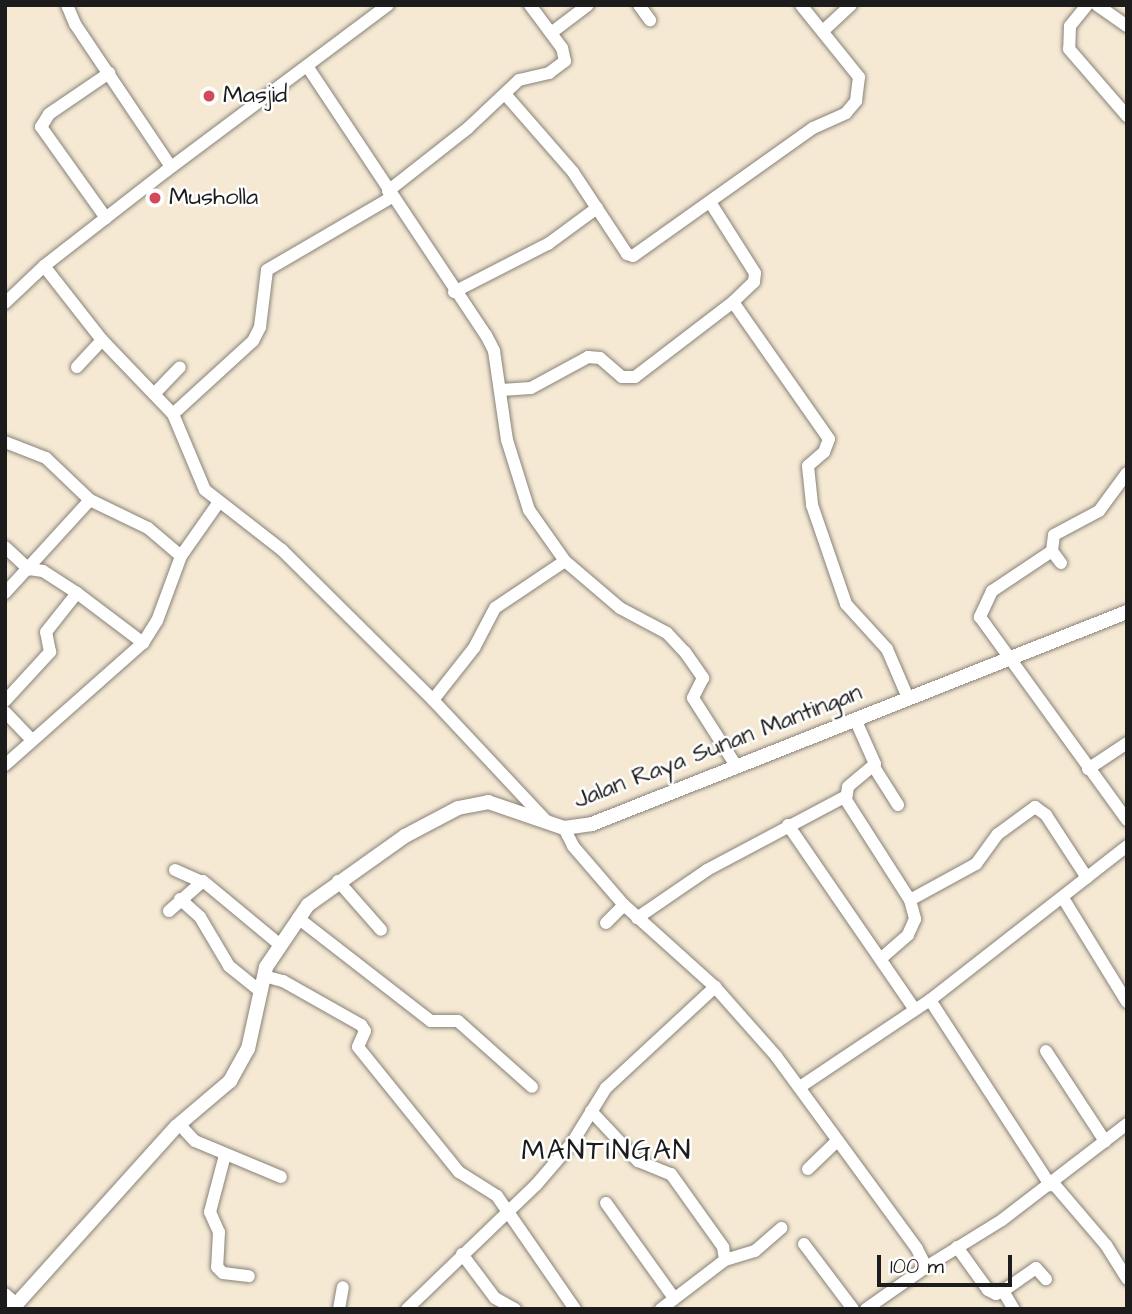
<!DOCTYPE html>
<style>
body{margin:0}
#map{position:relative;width:1132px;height:1314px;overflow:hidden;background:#f5e9d4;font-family:"Architects Daughter",sans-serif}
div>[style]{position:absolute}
.roads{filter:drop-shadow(0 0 2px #888278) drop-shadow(0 0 2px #888278)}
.minor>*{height:12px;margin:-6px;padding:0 6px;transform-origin:6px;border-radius:6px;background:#fff}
.major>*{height:14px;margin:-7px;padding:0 7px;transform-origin:7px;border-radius:7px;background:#fff}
.dots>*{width:19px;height:19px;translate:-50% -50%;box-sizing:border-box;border:4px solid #fff;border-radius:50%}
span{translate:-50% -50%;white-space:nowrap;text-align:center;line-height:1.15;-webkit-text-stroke:5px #fff;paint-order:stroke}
.poi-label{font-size:24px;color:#1c1c1c}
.left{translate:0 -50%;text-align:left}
.street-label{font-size:24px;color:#1c1c1c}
.quarter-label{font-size:28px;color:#1c1c1c;letter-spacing:2px}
.frame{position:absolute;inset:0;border:7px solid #1c1c1c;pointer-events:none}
.scale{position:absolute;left:877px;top:1255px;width:135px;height:32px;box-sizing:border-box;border:4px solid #1c1c1c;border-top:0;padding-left:9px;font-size:21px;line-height:24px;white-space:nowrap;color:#1c1c1c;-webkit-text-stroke:5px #fff;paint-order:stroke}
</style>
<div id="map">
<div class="roads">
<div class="minor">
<div style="left:67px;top:5px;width:21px;rotate:67deg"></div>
<div style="left:75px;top:24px;width:172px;rotate:56.1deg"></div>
<div style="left:639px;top:5px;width:19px;rotate:54deg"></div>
<div style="left:1087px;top:5px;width:27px;rotate:129deg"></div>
<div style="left:1070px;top:26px;width:23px;rotate:92deg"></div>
<div style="left:1069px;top:49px;width:89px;rotate:49.1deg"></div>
<div style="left:1097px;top:5px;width:37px;rotate:35deg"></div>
<div style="left:824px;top:30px;width:37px;rotate:-43deg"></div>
<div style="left:551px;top:33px;width:46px;rotate:-37.1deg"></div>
<div style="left:307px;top:66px;width:323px;rotate:56.4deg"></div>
<div style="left:486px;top:335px;width:18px;rotate:63deg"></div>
<div style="left:494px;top:351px;width:90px;rotate:81.7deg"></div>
<div style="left:507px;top:440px;width:73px;rotate:72.6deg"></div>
<div style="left:529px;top:510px;width:62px;rotate:54.8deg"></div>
<div style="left:565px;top:561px;width:84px;rotate:146.1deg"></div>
<div style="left:495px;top:608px;width:45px;rotate:117.7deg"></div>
<div style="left:474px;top:648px;width:66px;rotate:128.3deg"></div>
<div style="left:505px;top:94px;width:103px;rotate:48.9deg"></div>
<div style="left:573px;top:172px;width:98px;rotate:56.6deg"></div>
<div style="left:627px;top:254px;width:6px;rotate:18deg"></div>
<div style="left:633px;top:256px;width:221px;rotate:-35.4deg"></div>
<div style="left:813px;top:128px;width:36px;rotate:-24deg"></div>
<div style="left:846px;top:113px;width:16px;rotate:-50deg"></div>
<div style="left:856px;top:101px;width:24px;rotate:-83deg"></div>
<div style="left:859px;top:77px;width:92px;rotate:-128.9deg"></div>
<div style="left:388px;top:191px;width:102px;rotate:-38.2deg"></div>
<div style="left:468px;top:128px;width:70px;rotate:-43.3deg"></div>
<div style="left:519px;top:80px;width:31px;rotate:-13deg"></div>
<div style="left:549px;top:73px;width:20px;rotate:-37deg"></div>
<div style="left:565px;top:61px;width:13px;rotate:-103deg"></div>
<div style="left:562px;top:48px;width:54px;rotate:-126.7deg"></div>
<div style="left:106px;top:218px;width:112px;rotate:-125.5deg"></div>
<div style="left:41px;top:127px;width:15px;rotate:-58deg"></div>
<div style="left:49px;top:114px;width:73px;rotate:-34.3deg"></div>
<div style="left:44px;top:266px;width:94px;rotate:51.9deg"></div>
<div style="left:102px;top:340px;width:103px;rotate:46.2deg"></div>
<div style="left:173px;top:414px;width:82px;rotate:67.2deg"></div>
<div style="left:205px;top:490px;width:98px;rotate:37.9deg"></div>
<div style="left:282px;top:550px;width:213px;rotate:44.8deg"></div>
<div style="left:433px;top:700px;width:167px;rotate:46.9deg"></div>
<div style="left:454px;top:292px;width:106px;rotate:-27.1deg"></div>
<div style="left:548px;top:244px;width:61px;rotate:-36.3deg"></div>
<div style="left:733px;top:302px;width:167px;rotate:55deg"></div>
<div style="left:829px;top:439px;width:14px;rotate:111deg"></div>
<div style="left:824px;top:452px;width:21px;rotate:139deg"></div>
<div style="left:808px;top:466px;width:39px;rotate:84deg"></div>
<div style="left:812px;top:505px;width:105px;rotate:71deg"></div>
<div style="left:846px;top:604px;width:61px;rotate:47.7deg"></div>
<div style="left:887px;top:649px;width:53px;rotate:66.8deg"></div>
<div style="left:5px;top:303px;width:54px;rotate:-43.5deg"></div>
<div style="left:44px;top:266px;width:155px;rotate:-37.9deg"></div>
<div style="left:166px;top:171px;width:277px;rotate:-36.8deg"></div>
<div style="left:77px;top:367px;width:37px;rotate:-47deg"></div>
<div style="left:501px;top:390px;width:30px;rotate:-4deg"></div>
<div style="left:531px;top:388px;width:65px;rotate:-28.5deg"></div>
<div style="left:588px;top:357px;width:12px;rotate:5deg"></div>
<div style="left:600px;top:358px;width:29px;rotate:41deg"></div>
<div style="left:622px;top:377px;width:13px"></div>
<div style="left:635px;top:377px;width:123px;rotate:-37.4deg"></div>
<div style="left:733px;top:302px;width:29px;rotate:-44deg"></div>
<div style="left:754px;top:282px;width:9px;rotate:-84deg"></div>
<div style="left:755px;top:273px;width:84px;rotate:-122.4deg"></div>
<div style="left:154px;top:394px;width:37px;rotate:-46deg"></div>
<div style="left:173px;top:414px;width:108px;rotate:-42.4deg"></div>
<div style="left:253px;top:341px;width:16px;rotate:-63deg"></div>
<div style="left:260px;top:327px;width:57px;rotate:-83deg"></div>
<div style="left:267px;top:270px;width:145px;rotate:-30.3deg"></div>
<div style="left:5px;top:442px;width:44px;rotate:21.3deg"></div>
<div style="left:46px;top:458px;width:61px;rotate:43.7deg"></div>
<div style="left:90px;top:500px;width:64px;rotate:25.8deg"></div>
<div style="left:148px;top:528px;width:43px;rotate:40.3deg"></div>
<div style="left:5px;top:547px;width:33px;rotate:43deg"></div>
<div style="left:29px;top:569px;width:14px;rotate:8deg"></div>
<div style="left:43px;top:571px;width:40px;rotate:32.9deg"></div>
<div style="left:77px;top:593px;width:83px;rotate:37.1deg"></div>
<div style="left:1052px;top:551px;width:72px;rotate:146.3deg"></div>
<div style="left:992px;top:591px;width:29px;rotate:115deg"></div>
<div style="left:980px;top:617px;width:251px;rotate:54.1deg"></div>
<div style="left:565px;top:561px;width:72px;rotate:40.5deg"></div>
<div style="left:620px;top:608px;width:53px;rotate:28deg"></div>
<div style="left:667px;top:633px;width:26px;rotate:47deg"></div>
<div style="left:685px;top:652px;width:32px;rotate:55deg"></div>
<div style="left:703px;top:678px;width:22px;rotate:117deg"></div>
<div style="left:693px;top:698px;width:82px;rotate:57.5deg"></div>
<div style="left:1061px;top:563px;width:15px;rotate:-127deg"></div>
<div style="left:1052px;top:551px;width:16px;rotate:-83deg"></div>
<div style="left:1054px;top:535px;width:51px;rotate:-28.1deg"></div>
<div style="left:1099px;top:511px;width:47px;rotate:-53.6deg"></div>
<div style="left:5px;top:593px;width:126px;rotate:-47.6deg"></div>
<div style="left:5px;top:701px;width:67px;rotate:-47.4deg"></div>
<div style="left:50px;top:652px;width:20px;rotate:-101deg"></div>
<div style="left:46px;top:632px;width:50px;rotate:-51.5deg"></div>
<div style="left:5px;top:712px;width:39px;rotate:46deg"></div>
<div style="left:855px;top:719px;width:49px;rotate:66deg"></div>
<div style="left:875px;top:764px;width:35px;rotate:140deg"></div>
<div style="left:848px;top:787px;width:13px;rotate:99deg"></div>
<div style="left:846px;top:800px;width:119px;rotate:57.4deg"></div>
<div style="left:910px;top:900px;width:20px;rotate:75deg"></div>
<div style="left:915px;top:919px;width:17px;rotate:114deg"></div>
<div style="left:908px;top:935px;width:35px;rotate:139deg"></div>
<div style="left:5px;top:765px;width:184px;rotate:-41.5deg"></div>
<div style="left:143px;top:643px;width:26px;rotate:-58deg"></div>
<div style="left:157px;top:621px;width:69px;rotate:-69.7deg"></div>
<div style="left:181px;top:556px;width:66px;rotate:-54.9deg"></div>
<div style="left:874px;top:767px;width:45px;rotate:57.7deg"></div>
<div style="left:1088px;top:769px;width:47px;rotate:-33.7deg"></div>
<div style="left:788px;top:825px;width:224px;rotate:55.5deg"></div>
<div style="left:564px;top:828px;width:20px;rotate:63deg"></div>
<div style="left:573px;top:846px;width:78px;rotate:49.2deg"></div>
<div style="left:624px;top:905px;width:122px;rotate:42deg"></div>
<div style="left:715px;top:987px;width:92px;rotate:48.5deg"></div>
<div style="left:776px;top:1056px;width:239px;rotate:53.8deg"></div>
<div style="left:917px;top:1249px;width:20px;rotate:63deg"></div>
<div style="left:926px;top:1267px;width:73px;rotate:145deg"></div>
<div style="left:175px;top:870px;width:27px;rotate:24deg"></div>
<div style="left:338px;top:881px;width:65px;rotate:48.7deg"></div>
<div style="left:1063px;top:898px;width:122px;rotate:58.4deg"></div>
<div style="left:180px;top:899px;width:27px;rotate:42deg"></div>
<div style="left:200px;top:917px;width:57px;rotate:59.4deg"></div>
<div style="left:229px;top:966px;width:38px;rotate:39deg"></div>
<div style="left:910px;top:900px;width:75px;rotate:-28.6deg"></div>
<div style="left:976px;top:864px;width:37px;rotate:-54deg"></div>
<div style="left:998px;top:834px;width:46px;rotate:-36.1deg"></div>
<div style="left:1035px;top:807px;width:14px;rotate:36deg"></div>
<div style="left:1046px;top:815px;width:75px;rotate:56.9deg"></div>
<div style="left:169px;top:911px;width:45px;rotate:-41.4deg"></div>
<div style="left:203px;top:881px;width:99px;rotate:39.7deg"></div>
<div style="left:298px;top:918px;width:168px;rotate:37.8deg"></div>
<div style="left:431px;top:1021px;width:27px"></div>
<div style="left:458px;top:1021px;width:99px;rotate:41.7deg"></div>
<div style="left:637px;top:918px;width:85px;rotate:-34.4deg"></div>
<div style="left:707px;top:870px;width:157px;rotate:-28deg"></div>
<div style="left:606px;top:923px;width:25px;rotate:-45deg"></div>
<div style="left:264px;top:976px;width:20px;rotate:15deg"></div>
<div style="left:283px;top:981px;width:90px;rotate:29.4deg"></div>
<div style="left:361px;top:1025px;width:7px;rotate:56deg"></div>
<div style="left:365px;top:1031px;width:17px;rotate:114deg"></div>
<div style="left:358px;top:1047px;width:161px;rotate:51.1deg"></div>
<div style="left:459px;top:1172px;width:45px;rotate:32.3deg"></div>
<div style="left:497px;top:1196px;width:137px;rotate:55.4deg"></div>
<div style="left:930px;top:1000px;width:221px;rotate:57deg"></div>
<div style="left:1046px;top:1051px;width:108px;rotate:56.8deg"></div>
<div style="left:800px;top:1087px;width:156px;rotate:-33.8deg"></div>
<div style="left:930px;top:1000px;width:250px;rotate:-38deg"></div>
<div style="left:591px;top:1111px;width:69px;rotate:46.8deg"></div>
<div style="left:638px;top:1161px;width:35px;rotate:22deg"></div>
<div style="left:671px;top:1174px;width:90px;rotate:54.5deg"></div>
<div style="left:723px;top:1247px;width:13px;rotate:81deg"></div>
<div style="left:725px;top:1260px;width:81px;rotate:142.6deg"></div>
<div style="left:179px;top:1124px;width:23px;rotate:47deg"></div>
<div style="left:195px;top:1141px;width:93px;rotate:22.7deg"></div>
<div style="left:225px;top:1155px;width:59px;rotate:104.7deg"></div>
<div style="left:210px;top:1212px;width:22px;rotate:66deg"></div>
<div style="left:219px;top:1232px;width:35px;rotate:93deg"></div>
<div style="left:217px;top:1267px;width:8px;rotate:45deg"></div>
<div style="left:223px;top:1273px;width:26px;rotate:7deg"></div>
<div style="left:808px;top:1169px;width:39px;rotate:-44deg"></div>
<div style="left:1053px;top:1183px;width:82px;rotate:49.5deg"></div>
<div style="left:1106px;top:1245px;width:40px;rotate:58deg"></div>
<div style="left:606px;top:1203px;width:117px;rotate:54.4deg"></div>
<div style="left:804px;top:1244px;width:81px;rotate:53deg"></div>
<div style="left:957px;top:1247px;width:53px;rotate:54.2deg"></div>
<div style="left:988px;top:1290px;width:9px;rotate:27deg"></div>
<div style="left:996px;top:1294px;width:8px;rotate:-23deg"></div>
<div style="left:1003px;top:1291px;width:21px;rotate:59deg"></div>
<div style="left:462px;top:1254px;width:55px;rotate:53.1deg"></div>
<div style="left:495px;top:1298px;width:23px;rotate:29deg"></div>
<div style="left:725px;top:1260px;width:31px;rotate:-17deg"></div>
<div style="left:755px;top:1251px;width:35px;rotate:-41deg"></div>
<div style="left:926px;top:1267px;width:89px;rotate:-31.7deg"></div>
<div style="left:1002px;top:1220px;width:158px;rotate:-37.5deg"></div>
<div style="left:1003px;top:1291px;width:40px;rotate:-34.9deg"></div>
<div style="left:1036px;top:1268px;width:15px;rotate:48deg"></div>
<div style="left:5px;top:1294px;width:15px;rotate:42deg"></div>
<div style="left:339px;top:1309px;width:22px;rotate:-80deg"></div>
<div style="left:407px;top:1309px;width:179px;rotate:-43.9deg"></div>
<div style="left:536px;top:1185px;width:55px;rotate:-49.4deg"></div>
<div style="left:572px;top:1143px;width:65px;rotate:-58.3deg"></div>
<div style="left:606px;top:1088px;width:149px;rotate:-42.8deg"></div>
</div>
<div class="major">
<div style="left:12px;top:1309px;width:246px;rotate:-48deg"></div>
<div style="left:177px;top:1126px;width:70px;rotate:-40.3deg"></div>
<div style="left:230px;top:1081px;width:37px;rotate:-61deg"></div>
<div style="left:248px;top:1049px;width:84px;rotate:-77.6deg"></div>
<div style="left:266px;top:967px;width:75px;rotate:-55.9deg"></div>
<div style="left:308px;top:905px;width:119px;rotate:-35.4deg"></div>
<div style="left:405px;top:836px;width:60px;rotate:-27.8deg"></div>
<div style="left:458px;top:808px;width:31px;rotate:-11deg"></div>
<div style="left:488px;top:802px;width:80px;rotate:18.9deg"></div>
<div style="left:564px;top:828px;width:28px;rotate:-8deg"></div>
<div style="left:592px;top:824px;width:575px;rotate:-21.62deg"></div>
</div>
</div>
<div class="dots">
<div style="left:209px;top:96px;background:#d1495b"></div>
<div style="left:155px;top:198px;background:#d1495b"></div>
</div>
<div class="poi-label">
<span class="left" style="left:223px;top:96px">Masjid</span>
<span class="left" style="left:169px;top:198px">Musholla</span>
</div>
<div class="street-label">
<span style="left:718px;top:747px;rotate:-21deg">Jalan Raya Sunan Mantingan</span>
</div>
<div class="quarter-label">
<span style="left:607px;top:1151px">MANTINGAN</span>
</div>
<div class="frame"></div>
<div class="scale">100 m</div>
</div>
